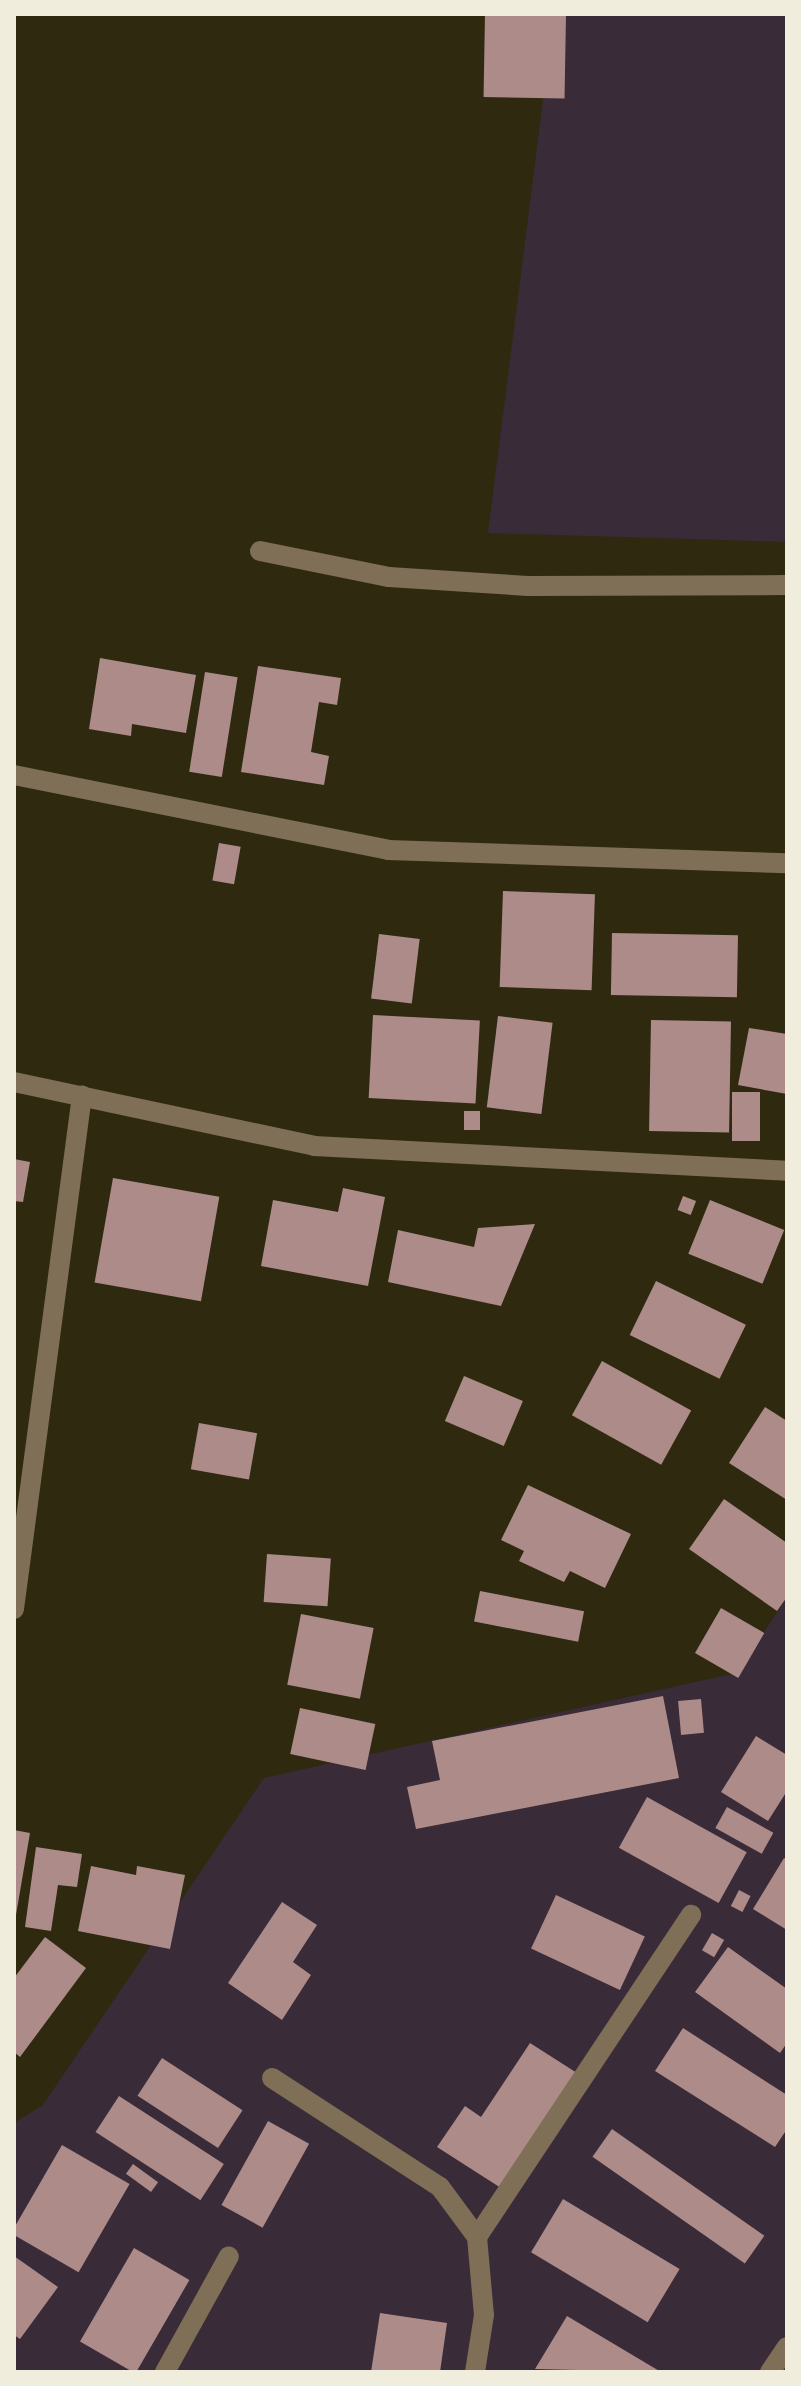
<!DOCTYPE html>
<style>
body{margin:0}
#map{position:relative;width:801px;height:2386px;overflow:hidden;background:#2f2a0f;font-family:"PT Sans",sans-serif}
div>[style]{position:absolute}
.commercial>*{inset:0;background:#3a2b38}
.building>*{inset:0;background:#ad8b89;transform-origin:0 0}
.minor>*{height:20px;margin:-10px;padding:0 10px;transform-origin:10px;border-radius:10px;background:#7e6f56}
span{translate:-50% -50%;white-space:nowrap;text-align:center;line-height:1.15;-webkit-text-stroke:8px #141207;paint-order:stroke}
.frame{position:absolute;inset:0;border:16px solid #f0eddd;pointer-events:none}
</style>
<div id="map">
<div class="commercial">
<div style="clip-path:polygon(554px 14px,787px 14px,787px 542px,488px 533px)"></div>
<div style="clip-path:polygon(787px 1598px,787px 2372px,14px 2372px,14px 2123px,43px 2105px,264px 1778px,736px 1673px)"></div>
</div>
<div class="building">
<div style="left:485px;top:14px;width:81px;height:83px;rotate:1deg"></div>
<div style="clip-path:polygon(100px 658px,196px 675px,186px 733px,132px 724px,131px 736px,89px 729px)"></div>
<div style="clip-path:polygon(258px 666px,341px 678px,337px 705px,319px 702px,311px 752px,329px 756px,324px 785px,241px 772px)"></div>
<div style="left:205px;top:672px;width:33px;height:101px;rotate:9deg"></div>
<div style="left:219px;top:843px;width:22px;height:38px;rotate:10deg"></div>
<div style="left:503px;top:891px;width:92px;height:96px;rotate:2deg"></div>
<div style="left:612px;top:933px;width:126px;height:62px;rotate:1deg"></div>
<div style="left:379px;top:934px;width:41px;height:65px;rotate:7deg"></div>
<div style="left:373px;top:1015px;width:107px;height:83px;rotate:3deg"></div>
<div style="left:498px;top:1016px;width:55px;height:92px;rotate:7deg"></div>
<div style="left:651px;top:1020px;width:80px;height:111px;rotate:1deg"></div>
<div style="clip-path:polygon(749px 1028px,787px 1034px,787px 1094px,738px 1085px)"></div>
<div style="left:732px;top:1092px;width:28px;height:49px"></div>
<div style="left:480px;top:1111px;width:19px;height:16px;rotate:90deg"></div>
<div style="clip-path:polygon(14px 1159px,30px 1162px,23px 1202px,14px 1201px)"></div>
<div style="left:113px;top:1178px;width:108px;height:106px;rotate:10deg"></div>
<div style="clip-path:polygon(343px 1188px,385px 1197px,368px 1286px,261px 1266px,273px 1200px,338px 1212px)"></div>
<div style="left:683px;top:1196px;width:14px;height:15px;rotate:21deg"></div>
<div style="left:710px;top:1200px;width:80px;height:58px;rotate:22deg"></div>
<div style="clip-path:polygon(535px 1224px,501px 1306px,388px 1282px,398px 1230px,474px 1247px,478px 1228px)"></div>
<div style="left:656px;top:1281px;width:100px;height:60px;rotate:26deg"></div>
<div style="left:602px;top:1361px;width:102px;height:62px;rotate:29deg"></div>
<div style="left:464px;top:1376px;width:64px;height:49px;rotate:23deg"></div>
<div style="clip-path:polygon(765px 1407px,787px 1421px,787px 1500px,729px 1463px)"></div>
<div style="left:199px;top:1423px;width:59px;height:47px;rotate:10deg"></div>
<div style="clip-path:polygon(528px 1485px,631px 1534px,605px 1588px,570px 1571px,564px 1582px,519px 1561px,524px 1551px,501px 1540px)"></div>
<div style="clip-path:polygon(724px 1499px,787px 1543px,787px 1597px,777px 1611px,689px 1549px)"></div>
<div style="left:267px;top:1554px;width:64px;height:48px;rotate:4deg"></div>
<div style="left:480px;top:1591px;width:106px;height:31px;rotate:11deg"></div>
<div style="left:721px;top:1608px;width:50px;height:52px;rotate:30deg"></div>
<div style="left:301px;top:1614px;width:74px;height:72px;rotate:11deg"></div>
<div style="clip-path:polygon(663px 1696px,679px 1778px,416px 1829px,407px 1787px,440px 1780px,432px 1741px)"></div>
<div style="left:701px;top:1699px;width:34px;height:23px;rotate:85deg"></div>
<div style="left:300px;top:1708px;width:77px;height:47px;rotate:12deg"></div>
<div style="clip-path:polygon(756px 1736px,787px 1755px,787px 1791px,768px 1821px,721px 1792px)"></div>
<div style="left:647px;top:1797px;width:114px;height:58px;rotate:29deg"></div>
<div style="left:727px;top:1807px;width:53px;height:24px;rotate:29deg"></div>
<div style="clip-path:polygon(14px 1830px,30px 1833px,16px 1915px,14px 1915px)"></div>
<div style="clip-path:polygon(36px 1847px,82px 1854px,77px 1887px,58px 1885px,51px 1931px,25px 1927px)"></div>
<div style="clip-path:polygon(784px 1858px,787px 1860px,787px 1930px,753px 1909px)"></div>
<div style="clip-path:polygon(91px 1866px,136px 1875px,137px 1866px,185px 1875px,170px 1949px,78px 1931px)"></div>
<div style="left:739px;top:1890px;width:13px;height:18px;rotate:27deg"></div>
<div style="left:556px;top:1895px;width:98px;height:59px;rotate:25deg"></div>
<div style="clip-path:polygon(282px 1902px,317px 1925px,293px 1962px,311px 1975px,282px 2020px,228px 1983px)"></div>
<div style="left:712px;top:1933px;width:14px;height:20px;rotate:30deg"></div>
<div style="clip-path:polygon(45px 1937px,86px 1968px,20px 2057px,14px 2052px,14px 1978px)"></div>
<div style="clip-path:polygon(728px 1947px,787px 1989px,787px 2043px,780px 2053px,695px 1992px)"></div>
<div style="clip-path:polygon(683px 2028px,787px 2095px,787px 2129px,775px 2147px,655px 2071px)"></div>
<div style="clip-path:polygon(530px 2043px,577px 2073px,501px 2188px,437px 2147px,465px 2106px,481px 2117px)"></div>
<div style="left:162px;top:2058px;width:96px;height:45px;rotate:33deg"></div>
<div style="left:119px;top:2096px;width:125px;height:43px;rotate:33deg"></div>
<div style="left:268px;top:2121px;width:47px;height:96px;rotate:29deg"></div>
<div style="left:612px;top:2129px;width:186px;height:34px;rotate:35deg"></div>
<div style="left:62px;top:2145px;width:78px;height:102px;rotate:30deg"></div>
<div style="left:133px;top:2164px;width:31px;height:12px;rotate:36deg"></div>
<div style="left:563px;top:2199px;width:136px;height:62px;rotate:31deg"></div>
<div style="left:134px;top:2248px;width:64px;height:108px;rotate:30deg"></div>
<div style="clip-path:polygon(14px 2256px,58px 2287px,20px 2339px,14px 2335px)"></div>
<div style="clip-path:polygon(380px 2313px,447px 2323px,440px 2372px,371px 2372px)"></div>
<div style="clip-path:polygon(567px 2316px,661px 2372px,535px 2369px)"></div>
</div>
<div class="minor">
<div style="left:260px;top:551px;width:132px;rotate:11.4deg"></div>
<div style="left:389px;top:577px;width:139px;rotate:3.7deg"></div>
<div style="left:528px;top:586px;width:259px;rotate:-0.2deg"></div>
<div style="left:14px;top:775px;width:381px;rotate:11.3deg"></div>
<div style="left:388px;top:850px;width:399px;rotate:1.9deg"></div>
<div style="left:14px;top:1082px;width:307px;rotate:12deg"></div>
<div style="left:314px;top:1146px;width:474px;rotate:3deg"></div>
<div style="left:14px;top:1609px;width:518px;rotate:-82.46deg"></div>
<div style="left:272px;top:2078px;width:200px;rotate:33deg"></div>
<div style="left:440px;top:2187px;width:62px;rotate:53.5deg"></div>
<div style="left:477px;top:2237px;width:78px;rotate:84.9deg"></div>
<div style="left:484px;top:2315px;width:58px;rotate:99deg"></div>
<div style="left:477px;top:2237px;width:387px;rotate:-56.4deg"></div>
<div style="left:165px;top:2372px;width:132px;rotate:-61.1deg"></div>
<div style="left:770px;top:2372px;width:30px;rotate:-56deg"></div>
</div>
<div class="frame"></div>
</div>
